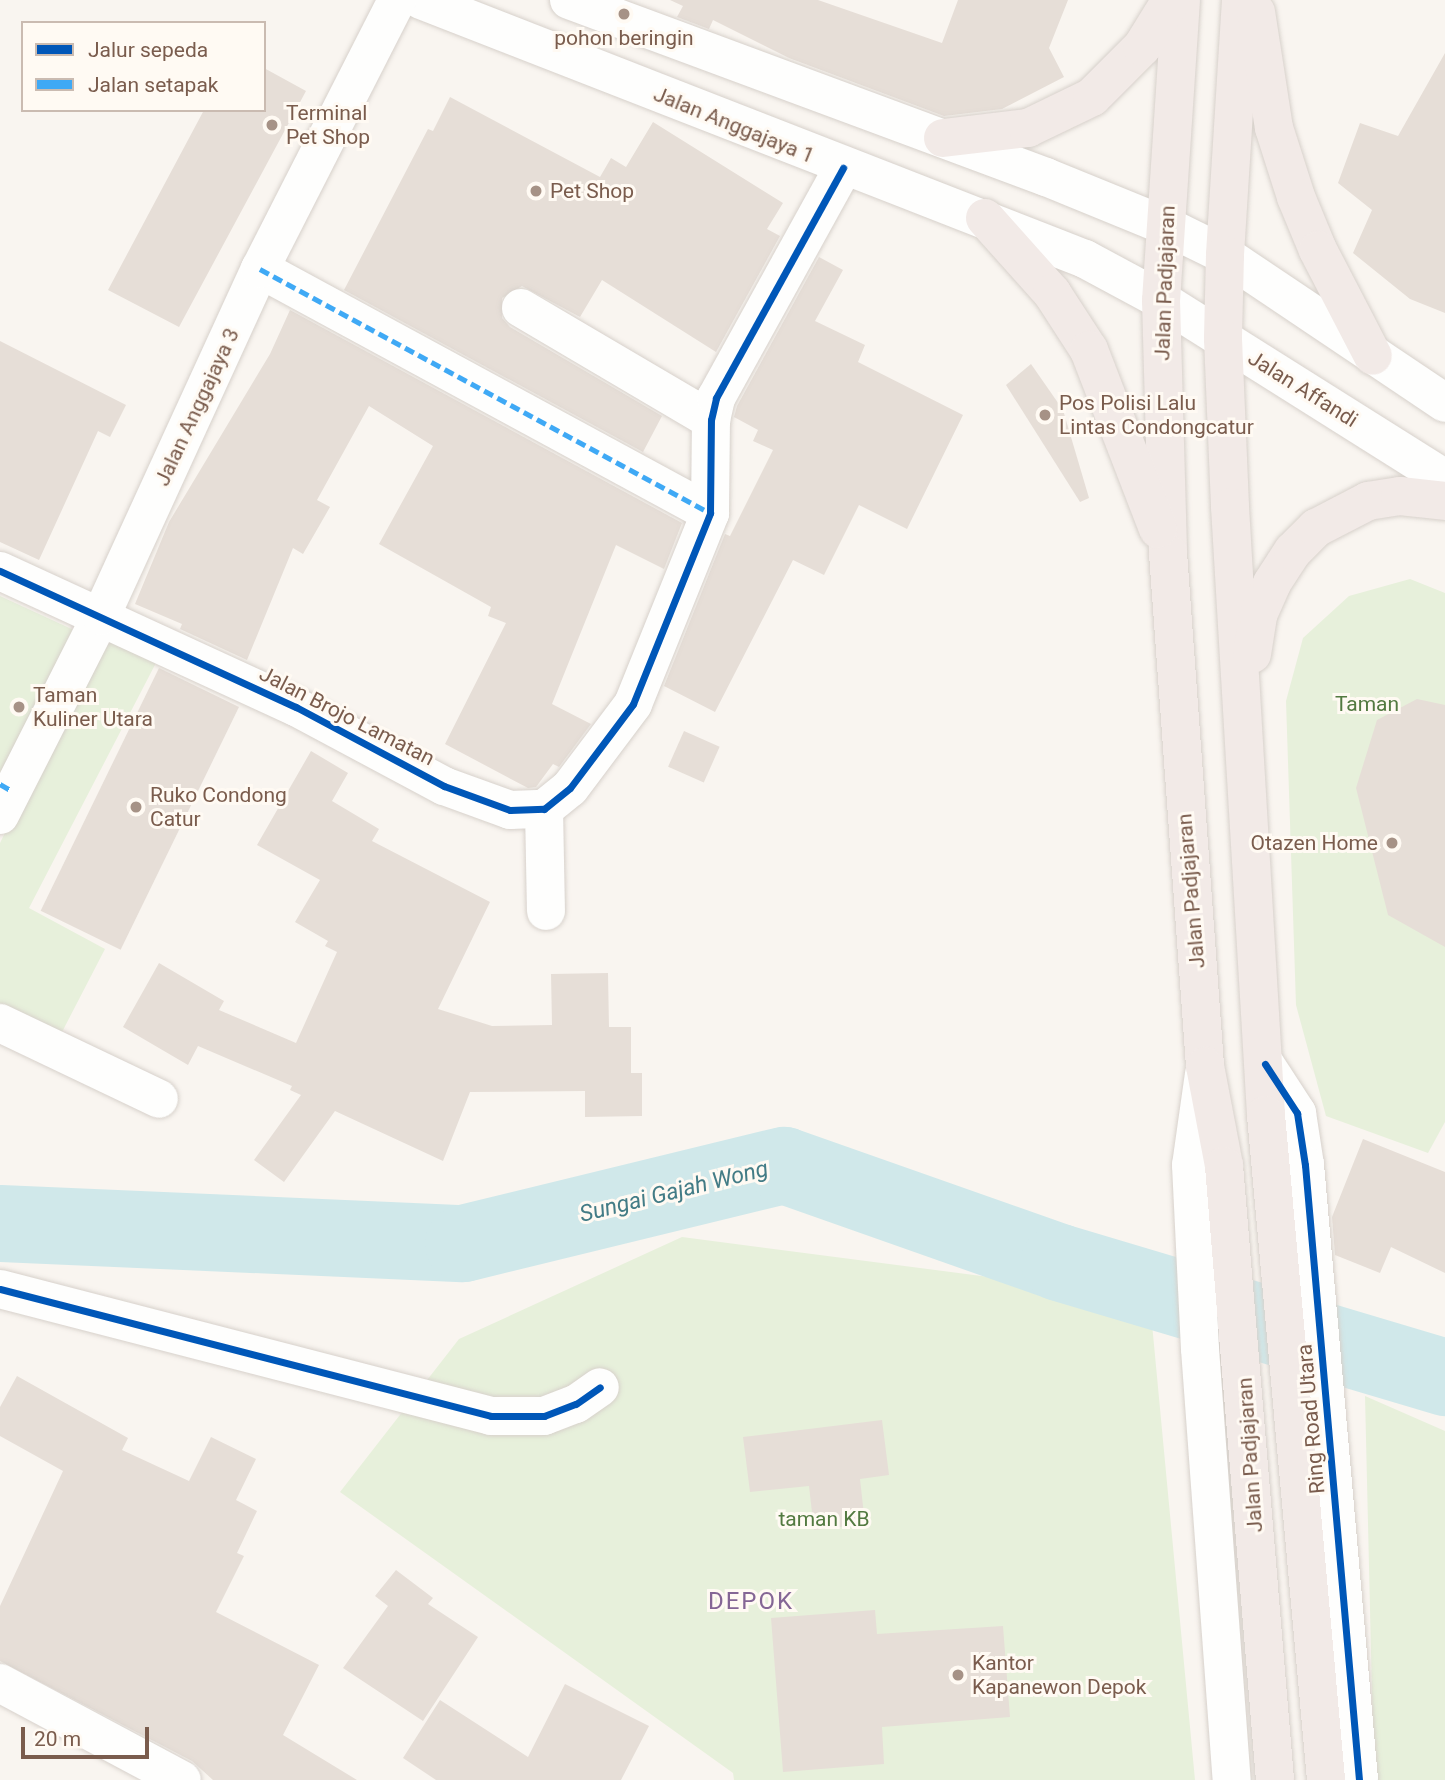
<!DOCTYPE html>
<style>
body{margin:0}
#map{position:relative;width:1445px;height:1780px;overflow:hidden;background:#f9f5f0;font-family:Roboto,sans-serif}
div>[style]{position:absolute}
.green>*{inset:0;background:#e7f0db}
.river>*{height:77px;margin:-38.5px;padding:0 38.5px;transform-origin:38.5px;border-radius:38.5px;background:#d0e8ea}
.building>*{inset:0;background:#e6ded7;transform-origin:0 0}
.roads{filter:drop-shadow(0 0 2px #d7d1cb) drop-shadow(0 0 2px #d7d1cb)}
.street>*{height:38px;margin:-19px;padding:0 19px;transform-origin:19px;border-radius:19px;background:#fefefd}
.secondary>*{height:38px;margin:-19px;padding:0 19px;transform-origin:19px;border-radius:19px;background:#fefefd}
.highway>*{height:38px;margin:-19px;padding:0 19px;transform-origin:19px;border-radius:19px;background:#f2eae7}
.quiet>*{height:5px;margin-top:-2.5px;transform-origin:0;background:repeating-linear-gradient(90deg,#3fa9f5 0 10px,transparent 0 15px)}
.cycleway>*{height:7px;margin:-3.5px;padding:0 3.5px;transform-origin:3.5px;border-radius:3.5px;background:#0057b8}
.dots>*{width:19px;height:19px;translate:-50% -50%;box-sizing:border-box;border:4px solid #fffaf3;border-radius:50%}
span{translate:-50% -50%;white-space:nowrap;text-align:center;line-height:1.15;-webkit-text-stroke:6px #fffaf3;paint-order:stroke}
.poi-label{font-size:21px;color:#7a5c4d}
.left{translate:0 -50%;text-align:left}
.right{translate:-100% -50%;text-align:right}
.street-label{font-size:21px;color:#7a5c4d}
.park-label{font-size:21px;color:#537a41}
.water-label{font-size:23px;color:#437c86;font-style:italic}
.quarter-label{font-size:24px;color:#846695;letter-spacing:2px}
.legend{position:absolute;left:21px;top:21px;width:245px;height:91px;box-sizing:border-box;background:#fffaf3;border:2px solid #cabbb1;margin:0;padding:9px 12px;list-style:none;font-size:21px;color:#7a5c4d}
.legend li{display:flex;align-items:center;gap:14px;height:35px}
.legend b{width:35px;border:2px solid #cabbb1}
.scale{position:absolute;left:21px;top:1727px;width:128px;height:32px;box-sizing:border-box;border:4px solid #7a5c4d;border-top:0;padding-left:9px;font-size:21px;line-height:24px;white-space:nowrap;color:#7a5c4d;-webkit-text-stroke:5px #fffaf3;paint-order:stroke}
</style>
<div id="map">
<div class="green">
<div style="clip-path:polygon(1410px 579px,1445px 593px,1445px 1122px,1428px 1153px,1326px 1116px,1296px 1005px,1286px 701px,1303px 638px,1349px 596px)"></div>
<div style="clip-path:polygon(0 596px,76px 631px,0 783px)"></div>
<div style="clip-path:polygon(104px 633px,158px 659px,29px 908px,105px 949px,47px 1061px,0 1037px,0 843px)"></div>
<div style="clip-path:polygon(682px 1237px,1089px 1290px,1151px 1313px,1195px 1780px,734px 1780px,733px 1773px,340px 1492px,459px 1339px)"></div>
<div style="clip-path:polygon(1365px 1396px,1445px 1431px,1445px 1780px,1374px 1780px)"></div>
</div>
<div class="river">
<div style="left:0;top:1223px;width:463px;rotate:2.5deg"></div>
<div style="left:463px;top:1243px;width:330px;rotate:-13.7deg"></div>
<div style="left:784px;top:1165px;width:292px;rotate:19.4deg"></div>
<div style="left:1059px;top:1262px;width:403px;rotate:16.6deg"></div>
</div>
<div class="building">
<div style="clip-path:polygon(670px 0,818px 0,942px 43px,958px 0,1068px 0,1049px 48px,1064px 77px,1002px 109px,944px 116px,789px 58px,713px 20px,709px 29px,677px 17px,683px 6px)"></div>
<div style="clip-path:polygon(1445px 53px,1445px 313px,1410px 299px,1353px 253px,1372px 210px,1338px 183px,1360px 123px,1398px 136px)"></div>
<div style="clip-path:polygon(264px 68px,306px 91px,179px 327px,108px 290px,204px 110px,264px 110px)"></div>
<div style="clip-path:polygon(450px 97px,600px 177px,611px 158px,626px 167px,653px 122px,783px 203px,767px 229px,780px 236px,716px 352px,602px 280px,580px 317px,522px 286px,502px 298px,502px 318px,510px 327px,662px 416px,643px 452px,344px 290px,428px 129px,433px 131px)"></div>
<div style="clip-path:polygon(819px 257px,843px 270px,815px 321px,865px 345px,858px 362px,963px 415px,907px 529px,859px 505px,824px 575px,793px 560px,715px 712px,664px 686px,725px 534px,730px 536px,773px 450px,753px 441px,758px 430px,734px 417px,737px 406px)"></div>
<div style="clip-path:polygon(290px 310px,682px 523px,664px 569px,616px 545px,552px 704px,591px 724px,559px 767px,553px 764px,536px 787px,528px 788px,445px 744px,506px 623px,488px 616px,491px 607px,379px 544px,433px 446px,369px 406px,317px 500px,330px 507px,303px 554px,293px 548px,247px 660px,180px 629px,182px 624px,135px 604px,169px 522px,270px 354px)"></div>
<div style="clip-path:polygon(0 341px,126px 405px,110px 437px,98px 431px,39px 560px,0 542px)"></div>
<div style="clip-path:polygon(1031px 364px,1063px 410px,1089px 498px,1080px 502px,1006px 385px)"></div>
<div style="left:159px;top:668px;width:89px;height:270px;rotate:26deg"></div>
<div style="clip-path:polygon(1417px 699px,1445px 705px,1445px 947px,1388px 915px,1356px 788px,1377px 720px)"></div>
<div style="left:684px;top:731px;width:39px;height:39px;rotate:24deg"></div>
<div style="clip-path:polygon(311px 751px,348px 773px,332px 801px,379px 829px,372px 841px,490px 902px,438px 1009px,492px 1026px,552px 1025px,551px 974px,608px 973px,609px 1027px,631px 1027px,631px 1073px,642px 1073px,642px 1116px,585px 1117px,585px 1091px,470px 1092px,443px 1161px,335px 1111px,284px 1182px,254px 1160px,301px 1095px,290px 1090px,292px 1086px,198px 1046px,188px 1065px,123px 1027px,159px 963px,224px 1001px,219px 1010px,296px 1043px,337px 952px,325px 946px,328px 941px,295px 922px,320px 880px,257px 845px)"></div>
<div style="clip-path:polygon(1363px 1139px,1445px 1172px,1445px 1273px,1391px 1247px,1380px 1273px,1335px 1255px,1332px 1217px)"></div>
<div style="clip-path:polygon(17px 1376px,128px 1438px,122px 1450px,189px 1481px,211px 1437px,256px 1459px,236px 1500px,257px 1511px,237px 1553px,244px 1556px,216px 1612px,319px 1665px,283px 1735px,357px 1780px,213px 1780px,192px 1761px,0 1661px,0 1606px,63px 1471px,0 1436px,0 1407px)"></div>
<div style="clip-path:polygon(882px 1420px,889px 1475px,860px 1479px,865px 1524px,814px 1530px,809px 1486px,750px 1492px,743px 1437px)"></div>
<div style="clip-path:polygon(396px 1570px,433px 1598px,428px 1604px,478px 1637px,423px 1721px,343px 1668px,388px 1606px,375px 1596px)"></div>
<div style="clip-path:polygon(875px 1610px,877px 1634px,1003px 1626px,1010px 1717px,882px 1727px,884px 1764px,783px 1772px,771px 1618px)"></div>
<div style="clip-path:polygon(565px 1684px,649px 1726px,621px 1780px,436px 1780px,403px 1758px,440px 1700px,528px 1757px)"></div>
</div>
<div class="roads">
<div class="street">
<div style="left:260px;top:269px;width:512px;rotate:28.47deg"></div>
<div style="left:521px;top:308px;width:221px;rotate:30.5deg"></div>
<div style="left:0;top:571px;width:326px;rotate:24.7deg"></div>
<div style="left:296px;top:707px;width:168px;rotate:28.1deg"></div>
<div style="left:444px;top:786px;width:70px;rotate:20deg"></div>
<div style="left:510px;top:810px;width:34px;rotate:-2deg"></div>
<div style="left:544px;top:809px;width:33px;rotate:-39deg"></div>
<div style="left:570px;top:788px;width:105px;rotate:-53.1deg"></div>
<div style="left:633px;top:704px;width:206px;rotate:-68deg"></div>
<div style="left:710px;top:513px;width:93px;rotate:-89.4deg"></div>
<div style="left:711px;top:420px;width:23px;rotate:-77deg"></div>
<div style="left:716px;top:398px;width:263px;rotate:-61.1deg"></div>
<div style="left:544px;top:809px;width:102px;rotate:88.9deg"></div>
<div style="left:0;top:1023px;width:176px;rotate:25.5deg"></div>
<div style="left:0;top:1289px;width:507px;rotate:14.5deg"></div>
<div style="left:491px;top:1416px;width:53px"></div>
<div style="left:544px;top:1416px;width:34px;rotate:-21deg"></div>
<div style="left:576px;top:1404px;width:29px;rotate:-35deg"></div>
<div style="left:0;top:1683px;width:206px;rotate:28.1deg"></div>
</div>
<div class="secondary">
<div style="left:421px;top:0;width:713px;rotate:21.31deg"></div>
<div style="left:1085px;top:259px;width:86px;rotate:28.3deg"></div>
<div style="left:1161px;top:300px;width:336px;rotate:32.2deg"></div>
<div style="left:569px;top:0;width:509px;rotate:20.36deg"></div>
<div style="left:1046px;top:177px;width:130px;rotate:22.2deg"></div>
<div style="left:1166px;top:226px;width:66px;rotate:26.2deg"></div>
<div style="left:1225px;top:255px;width:265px;rotate:33.9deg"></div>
<div style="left:0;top:815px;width:223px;rotate:-63.1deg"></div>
<div style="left:101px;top:616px;width:382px;rotate:-65.4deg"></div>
<div style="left:260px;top:269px;width:302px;rotate:-63deg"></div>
<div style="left:1265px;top:1064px;width:59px;rotate:56.9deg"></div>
<div style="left:1297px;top:1113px;width:53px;rotate:81.3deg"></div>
<div style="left:1305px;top:1165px;width:617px;rotate:84.98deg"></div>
<div style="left:1204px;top:1074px;width:92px;rotate:98.1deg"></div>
<div style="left:1191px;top:1165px;width:184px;rotate:87.2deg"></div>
<div style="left:1200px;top:1349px;width:432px;rotate:85.8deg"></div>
</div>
<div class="highway">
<div style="left:1181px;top:0;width:301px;rotate:93.8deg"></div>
<div style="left:1161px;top:300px;width:253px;rotate:88.4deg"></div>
<div style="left:1168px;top:553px;width:514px;rotate:85.87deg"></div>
<div style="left:1205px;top:1066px;width:102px;rotate:79.2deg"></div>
<div style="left:1224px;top:1166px;width:616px;rotate:85.25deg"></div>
<div style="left:1241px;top:0;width:256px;rotate:93.6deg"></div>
<div style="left:1225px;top:255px;width:84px;rotate:91.4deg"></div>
<div style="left:1223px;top:339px;width:168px;rotate:87.6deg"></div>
<div style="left:1230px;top:507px;width:609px;rotate:86.61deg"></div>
<div style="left:1266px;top:1115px;width:668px;rotate:84.84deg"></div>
<div style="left:1256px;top:12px;width:117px;rotate:81.2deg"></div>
<div style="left:1274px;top:128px;width:72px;rotate:72.3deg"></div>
<div style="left:1296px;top:197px;width:57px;rotate:67.5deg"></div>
<div style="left:1318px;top:250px;width:119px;rotate:62.6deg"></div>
<div style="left:943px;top:138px;width:86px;rotate:-6.7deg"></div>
<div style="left:1028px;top:128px;width:71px;rotate:-25.8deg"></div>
<div style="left:1092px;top:97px;width:71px;rotate:-45deg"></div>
<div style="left:1142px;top:47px;width:55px;rotate:-58.3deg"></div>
<div style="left:985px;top:218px;width:101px;rotate:48.2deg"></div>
<div style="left:1052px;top:293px;width:68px;rotate:57deg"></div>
<div style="left:1089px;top:350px;width:192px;rotate:68.9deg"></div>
<div style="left:1252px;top:654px;width:39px;rotate:-81deg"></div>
<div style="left:1258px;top:615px;width:35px;rotate:-66deg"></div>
<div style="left:1272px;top:583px;width:38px;rotate:-57deg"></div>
<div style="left:1293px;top:551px;width:33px;rotate:-45deg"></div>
<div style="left:1316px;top:528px;width:59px;rotate:-27.4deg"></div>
<div style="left:1368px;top:501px;width:32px;rotate:-9deg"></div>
<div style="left:1400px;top:496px;width:45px;rotate:6.3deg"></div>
</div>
</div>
<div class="quiet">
<div style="left:260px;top:269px;width:512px;rotate:28.47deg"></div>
<div style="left:0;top:784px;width:14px;rotate:30deg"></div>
</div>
<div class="cycleway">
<div style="left:0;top:571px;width:326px;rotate:24.7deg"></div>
<div style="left:296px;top:707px;width:168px;rotate:28.1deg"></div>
<div style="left:444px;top:786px;width:70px;rotate:20deg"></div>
<div style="left:510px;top:810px;width:34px;rotate:-2deg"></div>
<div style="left:544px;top:809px;width:33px;rotate:-39deg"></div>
<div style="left:570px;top:788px;width:105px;rotate:-53.1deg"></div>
<div style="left:633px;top:704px;width:206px;rotate:-68deg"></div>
<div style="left:710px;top:513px;width:93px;rotate:-89.4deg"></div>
<div style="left:711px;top:420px;width:23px;rotate:-77deg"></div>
<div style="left:716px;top:398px;width:263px;rotate:-61.1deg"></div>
<div style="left:1265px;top:1064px;width:59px;rotate:56.9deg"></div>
<div style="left:1297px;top:1113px;width:53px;rotate:81.3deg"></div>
<div style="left:1305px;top:1165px;width:617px;rotate:84.98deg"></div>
<div style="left:0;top:1289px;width:507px;rotate:14.5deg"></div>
<div style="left:491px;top:1416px;width:53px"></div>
<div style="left:544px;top:1416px;width:34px;rotate:-21deg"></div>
<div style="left:576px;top:1404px;width:29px;rotate:-35deg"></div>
</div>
<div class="dots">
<div style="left:624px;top:14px;background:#a69286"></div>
<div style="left:272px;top:125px;background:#a69286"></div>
<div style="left:536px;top:191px;background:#a69286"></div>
<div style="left:1045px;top:415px;background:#a69286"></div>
<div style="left:19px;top:707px;background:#a69286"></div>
<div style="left:136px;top:807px;background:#a69286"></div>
<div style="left:1392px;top:843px;background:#a69286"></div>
<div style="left:958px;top:1675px;background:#a69286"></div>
</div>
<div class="poi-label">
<span style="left:624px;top:38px">pohon beringin</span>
<span class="left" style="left:286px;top:125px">Terminal<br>Pet Shop</span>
<span class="left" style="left:550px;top:191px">Pet Shop</span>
<span class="left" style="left:1059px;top:415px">Pos Polisi Lalu<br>Lintas Condongcatur</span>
<span class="left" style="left:33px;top:707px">Taman<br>Kuliner Utara</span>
<span class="left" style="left:150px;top:807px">Ruko Condong<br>Catur</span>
<span class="right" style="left:1378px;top:843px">Otazen Home</span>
<span class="left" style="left:972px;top:1675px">Kantor<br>Kapanewon Depok</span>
</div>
<div class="street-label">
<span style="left:734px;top:125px;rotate:22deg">Jalan Anggajaya 1</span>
<span style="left:1165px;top:283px;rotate:-88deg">Jalan Padjajaran</span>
<span style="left:1303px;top:389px;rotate:32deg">Jalan Affandi</span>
<span style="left:197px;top:407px;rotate:-65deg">Jalan Anggajaya 3</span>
<span style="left:347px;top:716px;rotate:27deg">Jalan Brojo Lamatan</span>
<span style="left:1191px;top:891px;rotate:-95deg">Jalan Padjajaran</span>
<span style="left:1311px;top:1419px;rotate:-95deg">Ring Road Utara</span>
<span style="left:1250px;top:1455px;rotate:-94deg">Jalan Padjajaran</span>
</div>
<div class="park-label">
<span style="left:1367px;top:704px">Taman</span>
<span style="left:824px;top:1519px">taman KB</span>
</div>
<div class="water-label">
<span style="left:674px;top:1192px;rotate:-14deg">Sungai Gajah Wong</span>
</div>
<div class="quarter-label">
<span style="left:751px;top:1602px">DEPOK</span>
</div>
<ul class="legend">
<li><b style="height:9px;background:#0057b8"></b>Jalur sepeda</li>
<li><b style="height:9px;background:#3fa9f5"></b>Jalan setapak</li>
</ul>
<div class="scale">20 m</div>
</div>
